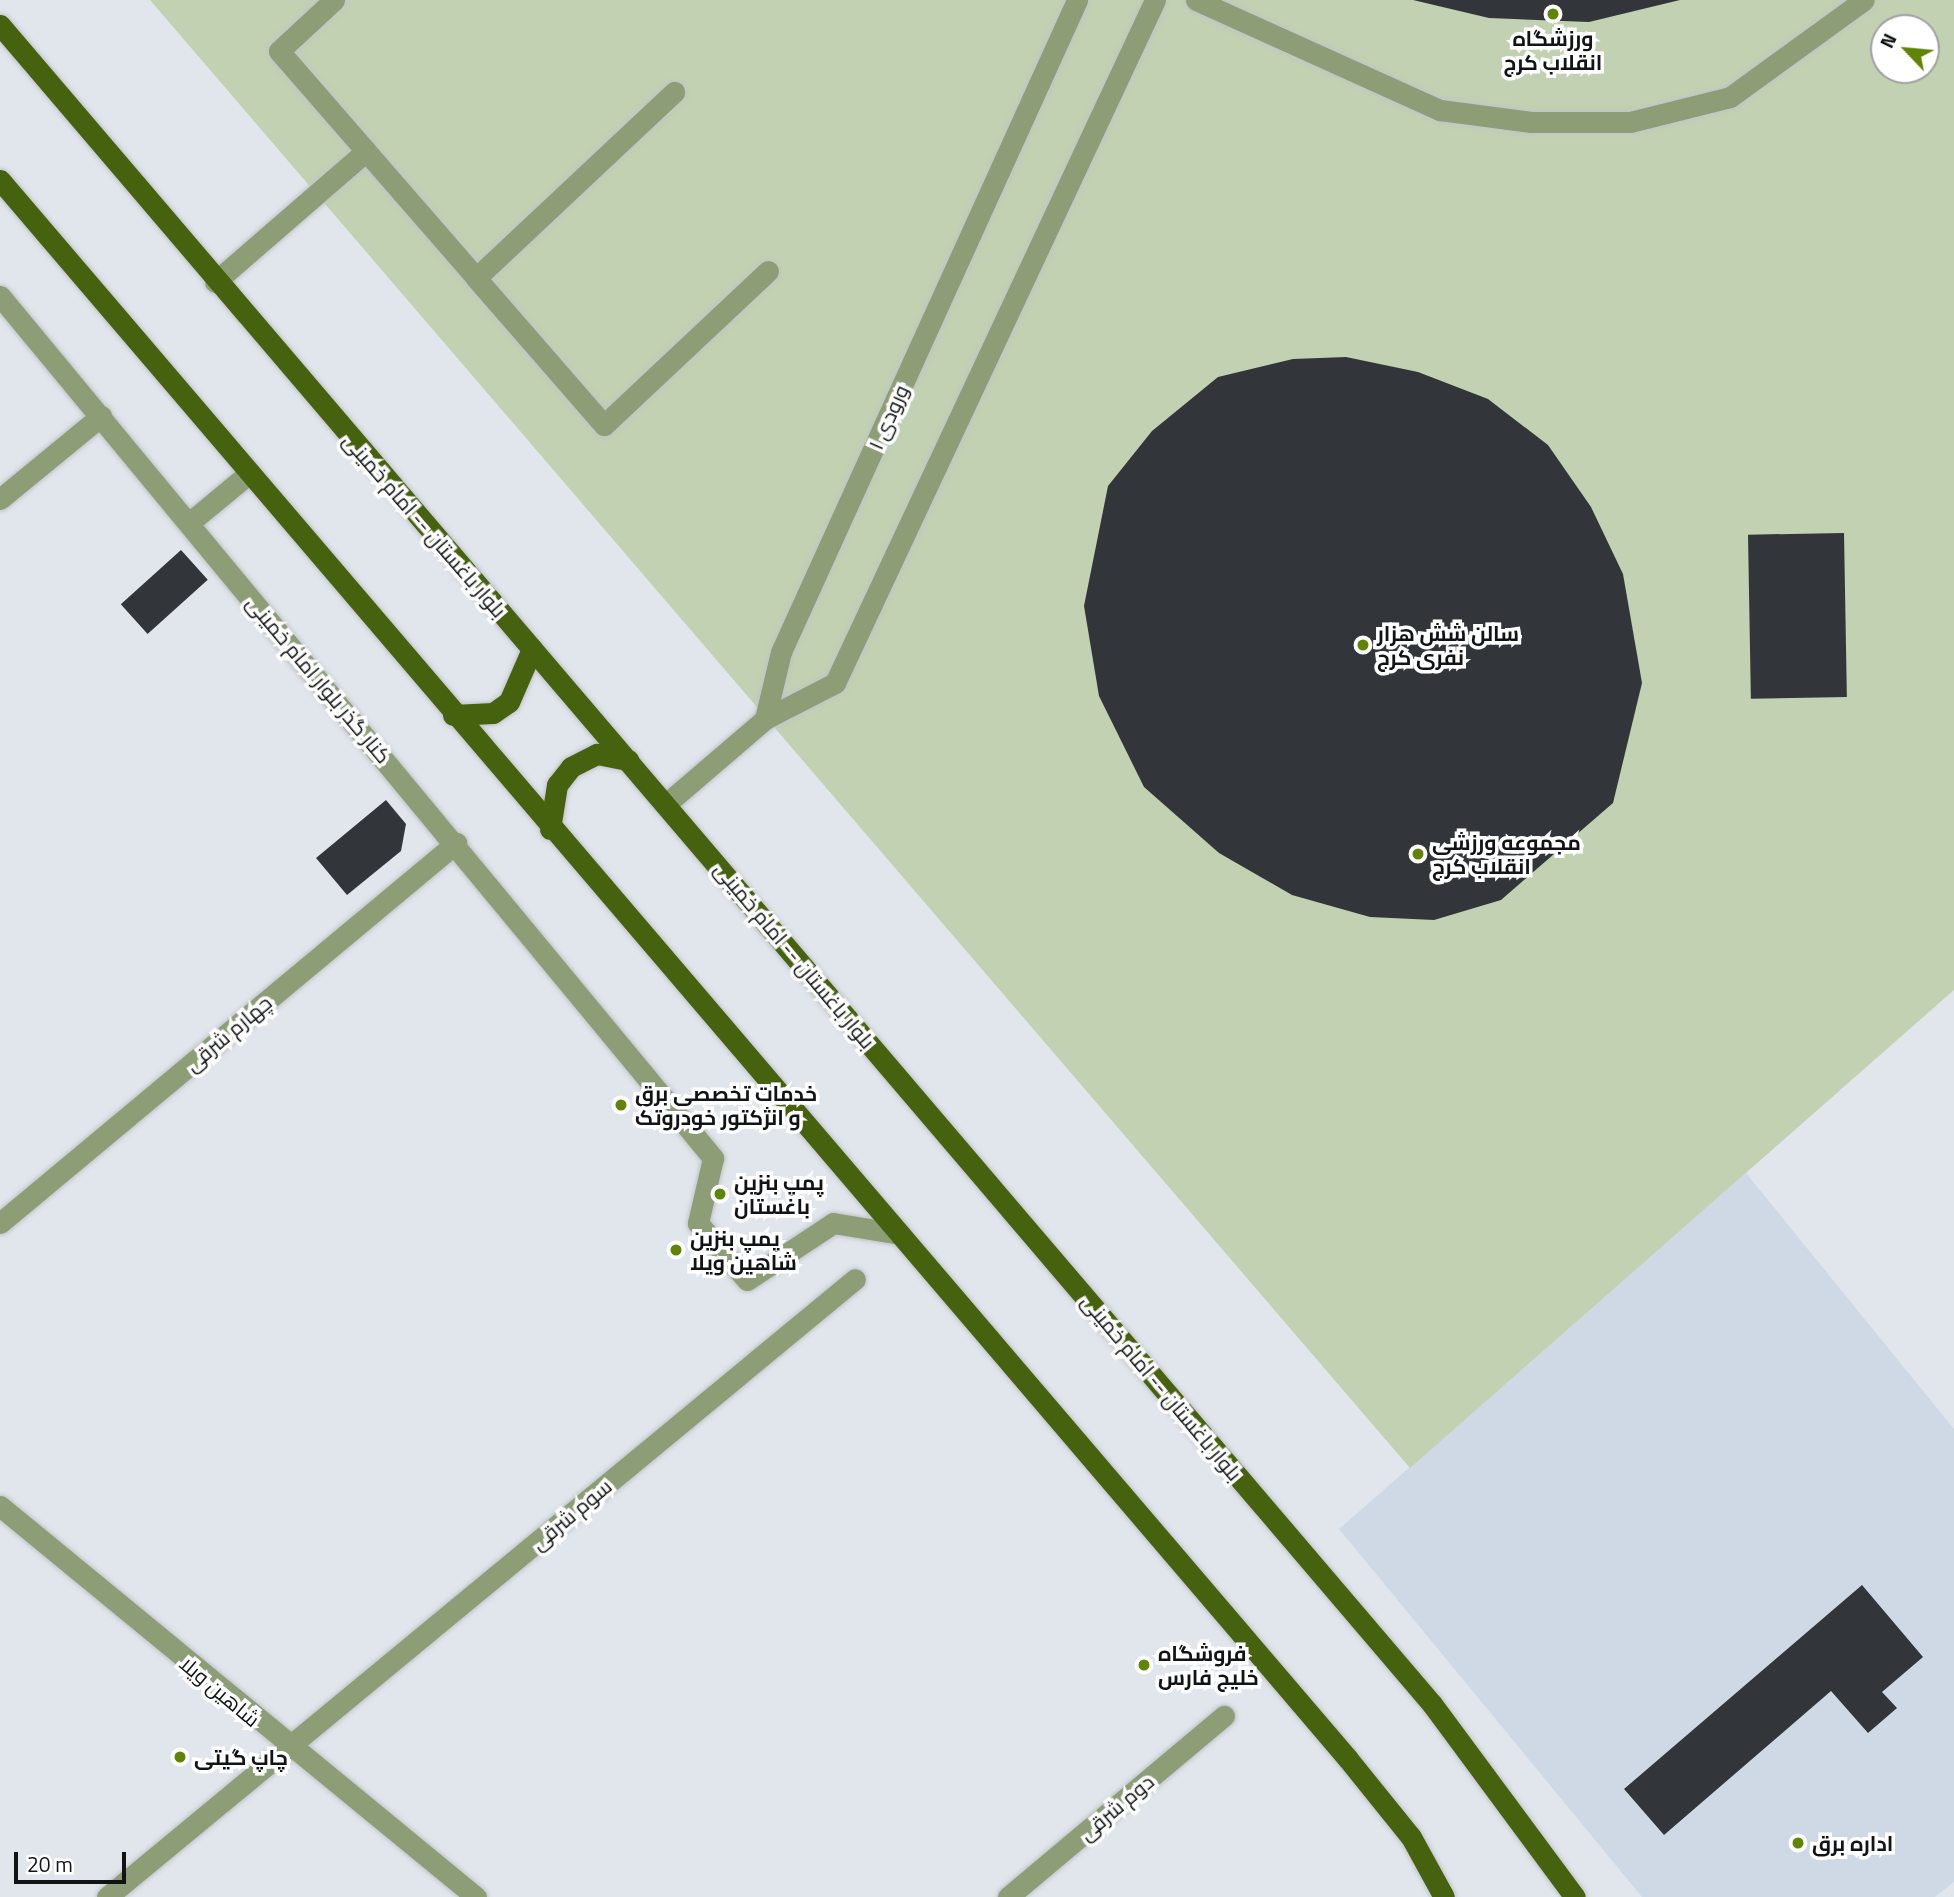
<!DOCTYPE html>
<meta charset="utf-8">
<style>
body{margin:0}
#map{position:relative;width:1954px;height:1897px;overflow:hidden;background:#e1e6ec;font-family:"Titillium Web",Cairo,sans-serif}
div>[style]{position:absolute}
.built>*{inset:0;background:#cfd9e5}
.green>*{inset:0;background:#c2d1b1}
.building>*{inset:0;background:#32363b;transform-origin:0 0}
.roads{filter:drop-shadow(0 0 2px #c0c4ca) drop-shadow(0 0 2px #c0c4ca)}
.minor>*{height:21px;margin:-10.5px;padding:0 10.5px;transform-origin:10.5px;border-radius:10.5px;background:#8d9e77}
.major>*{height:21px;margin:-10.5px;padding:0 10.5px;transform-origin:10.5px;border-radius:10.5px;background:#46620e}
.dots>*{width:19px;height:19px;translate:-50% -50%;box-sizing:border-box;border:4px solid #fff;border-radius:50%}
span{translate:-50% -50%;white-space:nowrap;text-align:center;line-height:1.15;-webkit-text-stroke:7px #fff;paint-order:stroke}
.poi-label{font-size:21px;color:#111315;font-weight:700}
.left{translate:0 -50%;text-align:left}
.street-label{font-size:21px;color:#111315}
.north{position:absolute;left:1870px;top:14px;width:70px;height:70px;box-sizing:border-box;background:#fff;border:2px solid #a0a1a1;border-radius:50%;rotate:296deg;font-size:19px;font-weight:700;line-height:28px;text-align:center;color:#111315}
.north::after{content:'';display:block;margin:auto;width:24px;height:32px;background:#5f8406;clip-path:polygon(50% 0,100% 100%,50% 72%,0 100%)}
.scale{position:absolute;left:14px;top:1852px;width:112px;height:32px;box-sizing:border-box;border:4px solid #111315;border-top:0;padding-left:9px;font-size:21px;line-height:24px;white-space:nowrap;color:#111315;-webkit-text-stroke:5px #fff;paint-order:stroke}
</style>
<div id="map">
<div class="built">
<div style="clip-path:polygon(1746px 1173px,1954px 1429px,1954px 1882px,1935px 1897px,1642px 1897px,1339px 1529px)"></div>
</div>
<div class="green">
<div style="clip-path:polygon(evenodd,150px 0,1954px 0,1954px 990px,1410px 1468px,150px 0,1884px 28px,1926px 28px,1926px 70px,1884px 70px,1884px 28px)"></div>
</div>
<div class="building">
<div style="clip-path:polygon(1413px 0,1680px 0,1589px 22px,1489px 18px)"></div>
<div style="clip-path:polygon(1346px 357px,1418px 372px,1488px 399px,1548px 445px,1591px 507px,1623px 574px,1642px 683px,1613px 803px,1501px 900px,1434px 920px,1370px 917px,1292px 895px,1219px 853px,1144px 787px,1099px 696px,1084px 606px,1108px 486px,1152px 431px,1218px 377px,1293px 359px)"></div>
<div style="left:1844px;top:533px;width:164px;height:96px;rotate:89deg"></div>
<div style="left:181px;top:550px;width:40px;height:81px;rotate:48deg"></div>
<div style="clip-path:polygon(386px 800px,406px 824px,401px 851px,347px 895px,316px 858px)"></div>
<div style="clip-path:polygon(1862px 1585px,1923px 1657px,1882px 1692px,1897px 1708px,1868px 1733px,1831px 1691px,1664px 1835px,1624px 1789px)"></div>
</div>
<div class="roads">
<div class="minor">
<div style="left:334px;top:0;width:75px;rotate:137.2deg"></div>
<div style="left:279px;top:51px;width:301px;rotate:49deg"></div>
<div style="left:476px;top:278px;width:272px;rotate:-43.2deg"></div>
<div style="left:1196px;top:0;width:268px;rotate:24.3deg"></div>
<div style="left:1440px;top:110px;width:92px;rotate:7.5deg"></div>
<div style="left:1531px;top:122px;width:99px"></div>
<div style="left:1630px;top:122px;width:103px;rotate:-14deg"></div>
<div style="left:1730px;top:97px;width:165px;rotate:-35.9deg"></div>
<div style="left:476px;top:278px;width:195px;rotate:49deg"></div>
<div style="left:604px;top:425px;width:225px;rotate:-43.2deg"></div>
<div style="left:215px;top:282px;width:200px;rotate:-40.9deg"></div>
<div style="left:0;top:296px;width:1119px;rotate:50.4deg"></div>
<div style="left:713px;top:1158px;width:67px;rotate:103deg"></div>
<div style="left:698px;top:1223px;width:75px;rotate:49.3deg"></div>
<div style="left:747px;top:1280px;width:103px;rotate:-33.5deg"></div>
<div style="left:833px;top:1223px;width:68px;rotate:9.3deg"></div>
<div style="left:0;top:499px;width:131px;rotate:-39.4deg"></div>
<div style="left:189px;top:523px;width:75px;rotate:-39.6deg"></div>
<div style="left:765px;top:719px;width:69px;rotate:-76.6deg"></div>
<div style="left:781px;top:652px;width:716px;rotate:-65.58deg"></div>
<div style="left:666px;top:804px;width:130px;rotate:-40.6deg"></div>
<div style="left:765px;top:719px;width:79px;rotate:-27.2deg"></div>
<div style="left:835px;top:683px;width:754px;rotate:-64.9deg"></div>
<div style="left:0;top:1223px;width:594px;rotate:-39.81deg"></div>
<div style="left:0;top:1506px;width:616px;rotate:39.4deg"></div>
<div style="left:107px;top:1897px;width:970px;rotate:-39.56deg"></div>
<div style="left:1008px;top:1897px;width:282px;rotate:-40deg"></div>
</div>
<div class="major">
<div style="left:0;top:25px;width:2207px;rotate:49.54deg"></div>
<div style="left:1432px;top:1704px;width:240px;rotate:53.5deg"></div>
<div style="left:0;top:180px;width:2076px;rotate:49.51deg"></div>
<div style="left:1348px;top:1759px;width:100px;rotate:51.1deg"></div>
<div style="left:1411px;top:1837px;width:68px;rotate:61.2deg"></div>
<div style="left:453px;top:715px;width:40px;rotate:-2.9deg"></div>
<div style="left:493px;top:713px;width:19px;rotate:-35deg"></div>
<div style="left:509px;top:702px;width:58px;rotate:-66.5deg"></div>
<div style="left:550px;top:829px;width:45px;rotate:-81deg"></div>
<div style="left:557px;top:785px;width:23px;rotate:-52deg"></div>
<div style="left:571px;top:767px;width:29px;rotate:-27deg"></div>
<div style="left:597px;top:754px;width:32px;rotate:11deg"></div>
</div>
</div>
<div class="dots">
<div style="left:1553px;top:14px;background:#5f8406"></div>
<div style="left:1363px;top:645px;background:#5f8406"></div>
<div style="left:1418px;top:854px;background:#5f8406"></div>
<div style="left:621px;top:1105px;background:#5f8406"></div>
<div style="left:720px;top:1194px;background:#5f8406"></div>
<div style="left:676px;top:1250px;background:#5f8406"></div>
<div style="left:1144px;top:1665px;background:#5f8406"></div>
<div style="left:180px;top:1757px;background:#5f8406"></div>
<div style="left:1798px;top:1843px;background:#5f8406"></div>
</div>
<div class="poi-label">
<span style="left:1553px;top:50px">ورزشگاه<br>انقلاب کرج</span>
<span class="left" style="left:1377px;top:645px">سالن شش هزار<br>نفری کرج</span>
<span class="left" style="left:1432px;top:854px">مجموعه ورزشی<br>انقلاب کرج</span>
<span class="left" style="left:635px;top:1105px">خدمات تخصصی برق<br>و انژکتور خودروتک</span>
<span class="left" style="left:734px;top:1194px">پمپ بنزین<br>باغستان</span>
<span class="left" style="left:690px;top:1250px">پمپ بنزین<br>شاهین ویلا</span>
<span class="left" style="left:1158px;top:1665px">فروشگاه<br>خلیج فارس</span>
<span class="left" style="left:194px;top:1757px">چاپ گیتی</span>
<span class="left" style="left:1812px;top:1843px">اداره برق</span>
</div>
<div class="street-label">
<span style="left:888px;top:417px;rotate:-66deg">ورودی ۱</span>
<span style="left:425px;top:525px;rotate:49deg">بلوار باغستان -- امام خمینی</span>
<span style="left:319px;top:679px;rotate:50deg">کنار گذر بلوار امام خمینی</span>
<span style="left:795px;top:955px;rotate:50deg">بلوار باغستان -- امام خمینی</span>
<span style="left:228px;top:1033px;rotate:-40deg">چهارم شرقی</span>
<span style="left:1162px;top:1387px;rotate:50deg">بلوار باغستان -- امام خمینی</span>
<span style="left:571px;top:1514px;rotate:-40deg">سوم شرقی</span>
<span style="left:220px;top:1691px;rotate:40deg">شاهین ویلا</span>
<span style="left:1116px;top:1807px;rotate:-40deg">دوم شرقی</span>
</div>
<div class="north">N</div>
<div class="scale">20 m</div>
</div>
